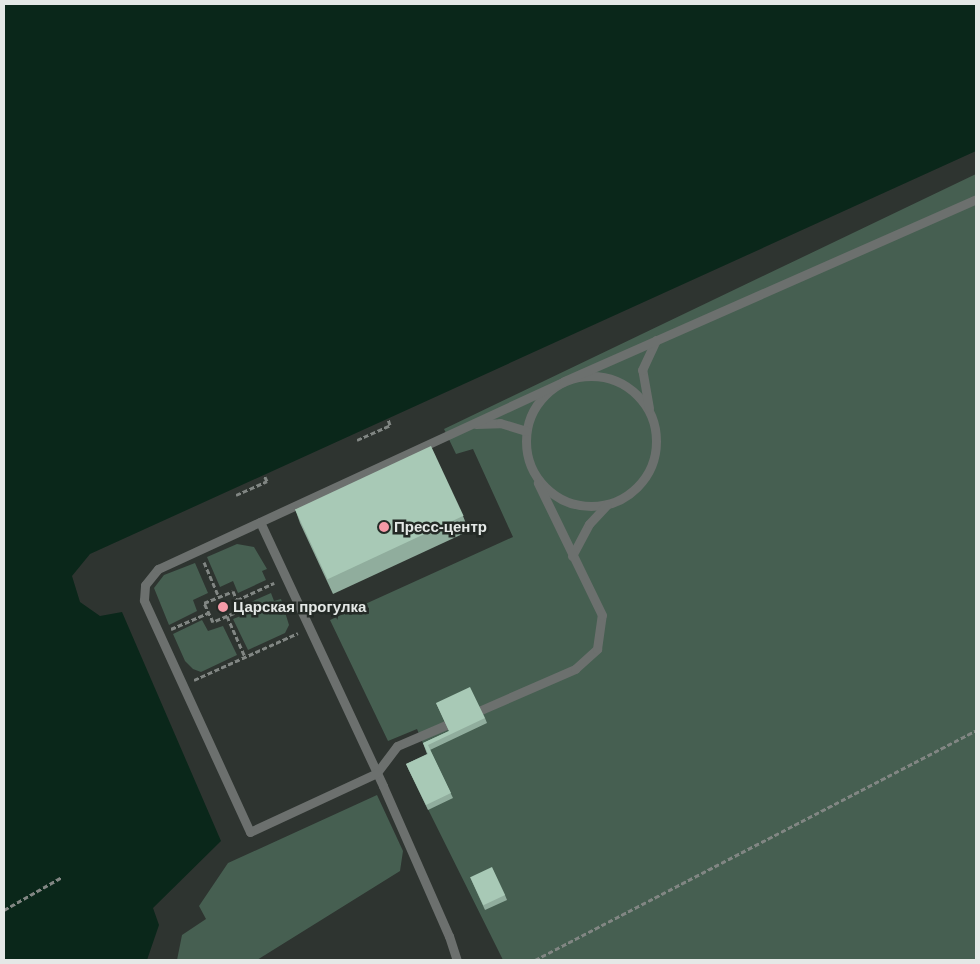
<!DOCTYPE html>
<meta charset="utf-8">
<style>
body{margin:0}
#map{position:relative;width:980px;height:964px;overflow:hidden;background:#2e3430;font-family:Arial,sans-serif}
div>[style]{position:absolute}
.green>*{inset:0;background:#465f51}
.water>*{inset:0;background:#0a271a}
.path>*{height:3px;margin-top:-1.5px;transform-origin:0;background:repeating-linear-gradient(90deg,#818683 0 5px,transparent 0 7.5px)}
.lane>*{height:9px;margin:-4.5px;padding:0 4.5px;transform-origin:4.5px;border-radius:4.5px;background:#6c706e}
.lane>.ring{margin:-4.5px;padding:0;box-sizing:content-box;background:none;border:9px solid #6c706e;border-radius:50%}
.wall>*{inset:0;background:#90ad9d}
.building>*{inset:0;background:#a8c9b6;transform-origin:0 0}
.dots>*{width:14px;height:14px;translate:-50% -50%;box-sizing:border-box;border:2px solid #242a26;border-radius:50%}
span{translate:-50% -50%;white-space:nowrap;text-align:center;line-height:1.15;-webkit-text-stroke:5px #242a26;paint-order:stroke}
.poi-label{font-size:15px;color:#e4e8e6;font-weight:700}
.left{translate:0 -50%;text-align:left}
.frame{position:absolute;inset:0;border:5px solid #e4e8e6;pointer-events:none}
</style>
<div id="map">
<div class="green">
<div style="clip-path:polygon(976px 174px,976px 960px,503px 960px,408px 769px,429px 758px,417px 729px,388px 741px,330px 620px,513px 537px,473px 449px,456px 454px,444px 429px)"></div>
<div style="clip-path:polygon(237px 544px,254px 547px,267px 569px,262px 571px,266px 580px,238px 593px,233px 581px,220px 587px,207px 557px)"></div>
<div style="clip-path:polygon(195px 563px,208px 593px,193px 600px,197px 611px,169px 625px,154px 588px,164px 575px)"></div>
<div style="clip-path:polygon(271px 593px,274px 601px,281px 599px,289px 625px,285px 633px,248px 650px,233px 619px,248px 613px,244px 605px)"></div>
<div style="clip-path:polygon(202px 620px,208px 631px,223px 626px,237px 655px,201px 672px,193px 669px,185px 661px,173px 634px)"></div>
<div style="clip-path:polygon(377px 795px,403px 851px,400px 871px,257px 960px,177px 960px,182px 935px,206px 919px,199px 906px,228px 863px)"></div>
</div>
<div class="water">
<div style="clip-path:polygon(4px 4px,976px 4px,976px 151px,90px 554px,72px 576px,80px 602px,100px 616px,122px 612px,221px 841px,153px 908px,159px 925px,147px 960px,4px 960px)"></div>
</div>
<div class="path">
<div style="left:357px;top:440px;width:36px;rotate:-24deg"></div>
<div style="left:390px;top:425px;width:6px;rotate:-108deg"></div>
<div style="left:236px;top:495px;width:34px;rotate:-24deg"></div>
<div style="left:267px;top:481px;width:7px;rotate:-117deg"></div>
<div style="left:204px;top:562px;width:38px;rotate:67deg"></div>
<div style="left:233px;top:591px;width:21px;rotate:67deg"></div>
<div style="left:241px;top:610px;width:30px;rotate:157deg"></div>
<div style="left:213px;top:622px;width:21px;rotate:-115deg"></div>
<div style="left:204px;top:603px;width:31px;rotate:-22deg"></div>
<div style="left:237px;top:600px;width:41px;rotate:-24.7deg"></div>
<div style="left:227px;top:616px;width:45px;rotate:66.3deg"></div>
<div style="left:171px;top:629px;width:40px;rotate:-23.4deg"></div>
<div style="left:194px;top:680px;width:114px;rotate:-24.3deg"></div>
<div style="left:4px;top:910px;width:67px;rotate:-29.6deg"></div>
<div style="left:535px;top:960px;width:497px;rotate:-27.5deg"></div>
</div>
<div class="lane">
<div class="ring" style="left:526px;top:376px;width:121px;height:121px"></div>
<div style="left:649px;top:408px;width:39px;rotate:-100deg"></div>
<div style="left:642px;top:370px;width:33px;rotate:-65deg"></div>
<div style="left:476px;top:424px;width:24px;rotate:-2deg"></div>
<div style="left:500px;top:423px;width:27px;rotate:17deg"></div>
<div style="left:260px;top:522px;width:291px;rotate:65deg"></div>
<div style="left:383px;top:786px;width:164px;rotate:66.3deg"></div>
<div style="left:449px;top:936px;width:25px;rotate:72deg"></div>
<div style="left:572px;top:556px;width:36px;rotate:-62deg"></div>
<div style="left:589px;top:524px;width:26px;rotate:-47deg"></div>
<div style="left:481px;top:710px;width:103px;rotate:-23.6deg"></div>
<div style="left:575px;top:669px;width:30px;rotate:-42deg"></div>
<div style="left:597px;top:649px;width:34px;rotate:-82deg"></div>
<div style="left:602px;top:615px;width:147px;rotate:-115.9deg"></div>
<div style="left:446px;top:725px;width:53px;rotate:156.8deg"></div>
<div style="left:397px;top:746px;width:34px;rotate:127deg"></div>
<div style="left:377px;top:773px;width:140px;rotate:155.1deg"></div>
<div style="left:250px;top:832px;width:255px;rotate:-114.6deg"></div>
<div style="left:144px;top:600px;width:15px;rotate:-86deg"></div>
<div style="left:145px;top:585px;width:21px;rotate:-51deg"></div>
<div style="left:158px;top:569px;width:447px;rotate:-24.8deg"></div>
<div style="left:564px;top:381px;width:450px;rotate:-23.8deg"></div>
</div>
<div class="wall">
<div style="clip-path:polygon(295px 509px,463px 516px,469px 531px,333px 594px,300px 523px)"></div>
<div style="clip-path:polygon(436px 703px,485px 718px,487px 723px,430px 750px,453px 798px,428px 810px,406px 764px,427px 754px,423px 743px,449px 731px)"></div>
<div style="clip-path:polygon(470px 877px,505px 895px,507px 900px,485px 910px)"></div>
</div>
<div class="building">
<div style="left:431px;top:446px;width:77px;height:150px;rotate:65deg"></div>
<div style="clip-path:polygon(470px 687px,485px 718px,428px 745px,451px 793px,426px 805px,406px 764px,428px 754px,423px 743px,449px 731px,436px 703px)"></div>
<div style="left:492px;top:867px;width:31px;height:24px;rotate:65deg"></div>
</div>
<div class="dots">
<div style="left:384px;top:527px;background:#f49aa7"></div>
<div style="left:223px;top:607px;background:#f49aa7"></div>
</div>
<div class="poi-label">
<span class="left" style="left:394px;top:527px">Пресс-центр</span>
<span class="left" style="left:233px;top:607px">Царская прогулка</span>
</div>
<div class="frame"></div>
</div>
